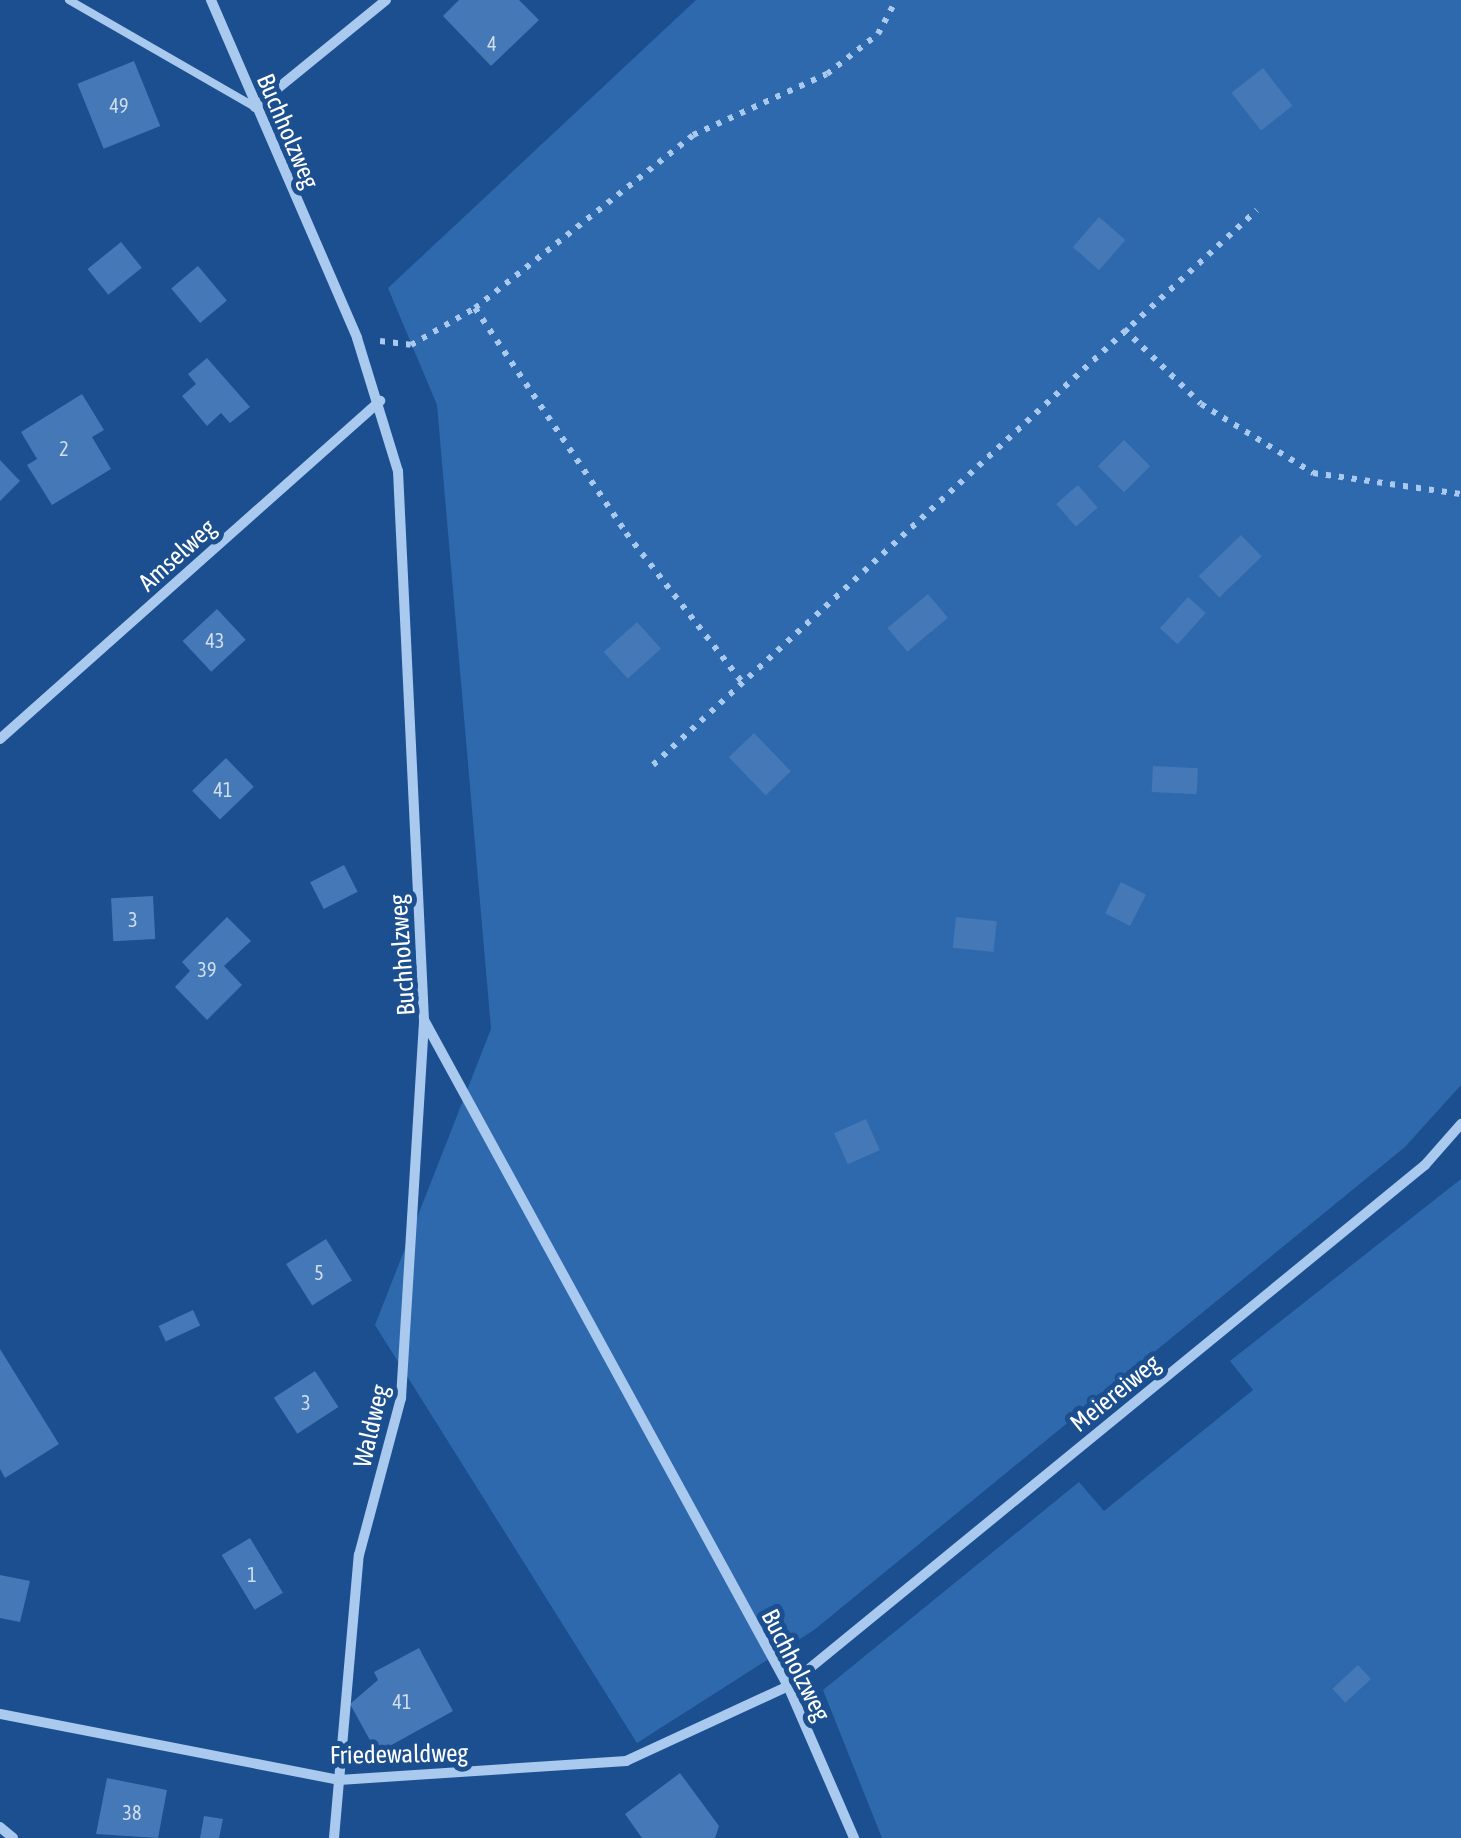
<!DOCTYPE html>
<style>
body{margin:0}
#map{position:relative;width:1461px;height:1838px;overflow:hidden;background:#1b4f8f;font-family:"Asap Condensed",sans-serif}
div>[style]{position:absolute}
.green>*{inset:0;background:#2e69ad}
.building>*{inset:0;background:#4478b7;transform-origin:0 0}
.path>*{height:6px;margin-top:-3px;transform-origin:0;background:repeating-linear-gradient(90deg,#a9c9ee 0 5px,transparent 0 13px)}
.service>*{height:8px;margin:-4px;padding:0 4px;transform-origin:4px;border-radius:4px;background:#a9c9ee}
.minor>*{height:10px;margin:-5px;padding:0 5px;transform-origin:5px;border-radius:5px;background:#a9c9ee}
span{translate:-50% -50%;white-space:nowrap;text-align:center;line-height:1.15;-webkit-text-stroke:10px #1b4f8f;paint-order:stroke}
.number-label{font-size:20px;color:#d0dded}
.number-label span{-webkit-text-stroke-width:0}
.street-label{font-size:25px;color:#fff}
</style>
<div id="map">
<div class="green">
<div style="clip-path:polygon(696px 0,1461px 0,1461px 1085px,1405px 1147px,814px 1630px,637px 1743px,375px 1325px,491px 1029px,437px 405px,388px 288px)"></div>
<div style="clip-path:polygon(1461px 1179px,1461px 1838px,882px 1838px,823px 1690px,1079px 1482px,1104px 1511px,1253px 1390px,1230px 1361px)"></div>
</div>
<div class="building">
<div style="clip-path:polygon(459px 0,519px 0,539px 20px,491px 66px,443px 16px)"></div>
<div style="left:134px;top:61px;width:70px;height:61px;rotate:68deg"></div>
<div style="left:1263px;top:68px;width:48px;height:40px;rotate:52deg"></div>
<div style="left:1099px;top:217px;width:35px;height:40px;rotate:41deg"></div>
<div style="left:121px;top:242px;width:33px;height:43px;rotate:51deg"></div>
<div style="left:198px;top:266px;width:45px;height:35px;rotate:50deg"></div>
<div style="clip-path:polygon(207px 358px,250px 407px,230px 423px,221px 413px,207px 426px,182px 396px,196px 384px,188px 374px)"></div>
<div style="clip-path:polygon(82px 394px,104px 430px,92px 437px,111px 469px,52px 505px,27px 465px,37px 459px,21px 432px)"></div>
<div style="left:1124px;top:440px;width:37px;height:37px;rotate:45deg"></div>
<div style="clip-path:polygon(0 460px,20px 481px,0 501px)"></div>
<div style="left:1078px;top:485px;width:30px;height:29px;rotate:49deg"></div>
<div style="left:1241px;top:535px;width:30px;height:59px;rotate:46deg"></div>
<div style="left:928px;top:594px;width:31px;height:53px;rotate:50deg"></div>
<div style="left:1188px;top:597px;width:24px;height:42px;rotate:42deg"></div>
<div style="left:217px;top:609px;width:42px;height:47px;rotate:47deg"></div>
<div style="left:637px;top:622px;width:36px;height:45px;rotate:48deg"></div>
<div style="left:754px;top:733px;width:53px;height:35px;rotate:46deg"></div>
<div style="left:226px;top:758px;width:40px;height:47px;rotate:46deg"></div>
<div style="left:1153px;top:766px;width:45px;height:26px;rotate:3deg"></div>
<div style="left:344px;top:865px;width:30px;height:38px;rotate:63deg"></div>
<div style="left:1121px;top:882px;width:28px;height:35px;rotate:27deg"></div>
<div style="left:153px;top:896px;width:43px;height:42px;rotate:87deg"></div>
<div style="clip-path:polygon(227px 917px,251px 941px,224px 966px,242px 985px,207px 1020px,175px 987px,190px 971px,182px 962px)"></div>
<div style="left:956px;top:917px;width:41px;height:31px;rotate:6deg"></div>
<div style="left:866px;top:1119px;width:34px;height:35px;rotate:66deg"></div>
<div style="left:326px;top:1239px;width:49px;height:47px;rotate:58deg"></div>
<div style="left:193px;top:1310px;width:17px;height:38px;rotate:65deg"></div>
<div style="clip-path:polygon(0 1349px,59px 1444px,5px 1478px,0 1469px)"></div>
<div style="left:315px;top:1371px;width:43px;height:49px;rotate:57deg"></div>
<div style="left:250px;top:1538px;width:64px;height:33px;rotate:59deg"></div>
<div style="clip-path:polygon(0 1575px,30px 1581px,20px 1622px,0 1618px)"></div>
<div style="clip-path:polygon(419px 1648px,453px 1711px,377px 1753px,350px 1704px,378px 1680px,374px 1672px)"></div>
<div style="left:1358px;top:1665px;width:19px;height:35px;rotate:47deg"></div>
<div style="clip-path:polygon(680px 1773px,719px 1826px,715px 1838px,642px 1838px,625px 1814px)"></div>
<div style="clip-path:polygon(107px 1778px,167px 1790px,158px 1838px,96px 1834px)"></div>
<div style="clip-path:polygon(204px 1816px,223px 1819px,219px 1838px,200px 1838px)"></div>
</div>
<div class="path">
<div style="left:475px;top:308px;width:271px;rotate:56.1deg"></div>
<div style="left:626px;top:533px;width:189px;rotate:52.1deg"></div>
<div style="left:1124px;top:329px;width:107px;rotate:44.2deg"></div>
<div style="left:1201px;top:404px;width:132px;rotate:31.6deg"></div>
<div style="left:1313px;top:473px;width:149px;rotate:8.1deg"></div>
<div style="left:380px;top:341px;width:31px;rotate:7deg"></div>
<div style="left:411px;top:345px;width:74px;rotate:-30deg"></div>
<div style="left:475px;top:308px;width:278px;rotate:-38.4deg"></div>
<div style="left:693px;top:135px;width:147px;rotate:-24.5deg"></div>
<div style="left:827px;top:74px;width:65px;rotate:-38.1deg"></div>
<div style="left:878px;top:34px;width:38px;rotate:-62deg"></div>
<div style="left:653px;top:765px;width:820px;rotate:-42.58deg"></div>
</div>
<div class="service">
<div style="left:69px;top:0;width:215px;rotate:29.9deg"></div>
</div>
<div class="minor">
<div style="left:211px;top:0;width:368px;rotate:66.6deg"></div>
<div style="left:357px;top:338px;width:139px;rotate:72.9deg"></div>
<div style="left:398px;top:471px;width:550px;rotate:87.29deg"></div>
<div style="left:424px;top:1020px;width:759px;rotate:61.34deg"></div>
<div style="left:788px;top:1686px;width:166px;rotate:66.5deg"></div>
<div style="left:255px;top:107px;width:169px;rotate:-39.2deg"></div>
<div style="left:0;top:739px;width:509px;rotate:-41.65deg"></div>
<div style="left:0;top:1714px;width:345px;rotate:11deg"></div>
<div style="left:339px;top:1780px;width:288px;rotate:-3.8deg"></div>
<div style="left:626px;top:1761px;width:179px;rotate:-24.8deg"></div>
<div style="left:788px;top:1686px;width:823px;rotate:-39.28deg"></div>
<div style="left:1425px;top:1165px;width:55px;rotate:-48.7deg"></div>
<div style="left:0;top:1827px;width:17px;rotate:40deg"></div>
<div style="left:334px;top:1838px;width:284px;rotate:-85deg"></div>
<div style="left:359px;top:1555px;width:163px;rotate:-75deg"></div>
<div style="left:401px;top:1398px;width:378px;rotate:-86.5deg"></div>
</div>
<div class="number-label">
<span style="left:492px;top:43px">4</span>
<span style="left:119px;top:105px">49</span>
<span style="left:64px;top:448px">2</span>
<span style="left:215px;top:640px">43</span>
<span style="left:223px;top:789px">41</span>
<span style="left:133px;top:919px">3</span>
<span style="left:207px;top:969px">39</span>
<span style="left:319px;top:1272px">5</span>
<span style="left:306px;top:1402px">3</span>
<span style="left:252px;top:1574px">1</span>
<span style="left:402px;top:1701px">41</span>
<span style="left:132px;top:1812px">38</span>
</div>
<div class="street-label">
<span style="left:288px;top:131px;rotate:67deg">Buchholzweg</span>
<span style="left:177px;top:555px;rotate:-42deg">Amselweg</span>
<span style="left:402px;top:955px;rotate:-94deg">Buchholzweg</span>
<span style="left:1115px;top:1393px;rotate:-39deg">Meiereiweg</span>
<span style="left:371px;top:1426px;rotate:-77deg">Waldweg</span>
<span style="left:796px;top:1665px;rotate:63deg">Buchholzweg</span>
<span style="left:399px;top:1754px;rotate:-1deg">Friedewaldweg</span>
</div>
</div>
